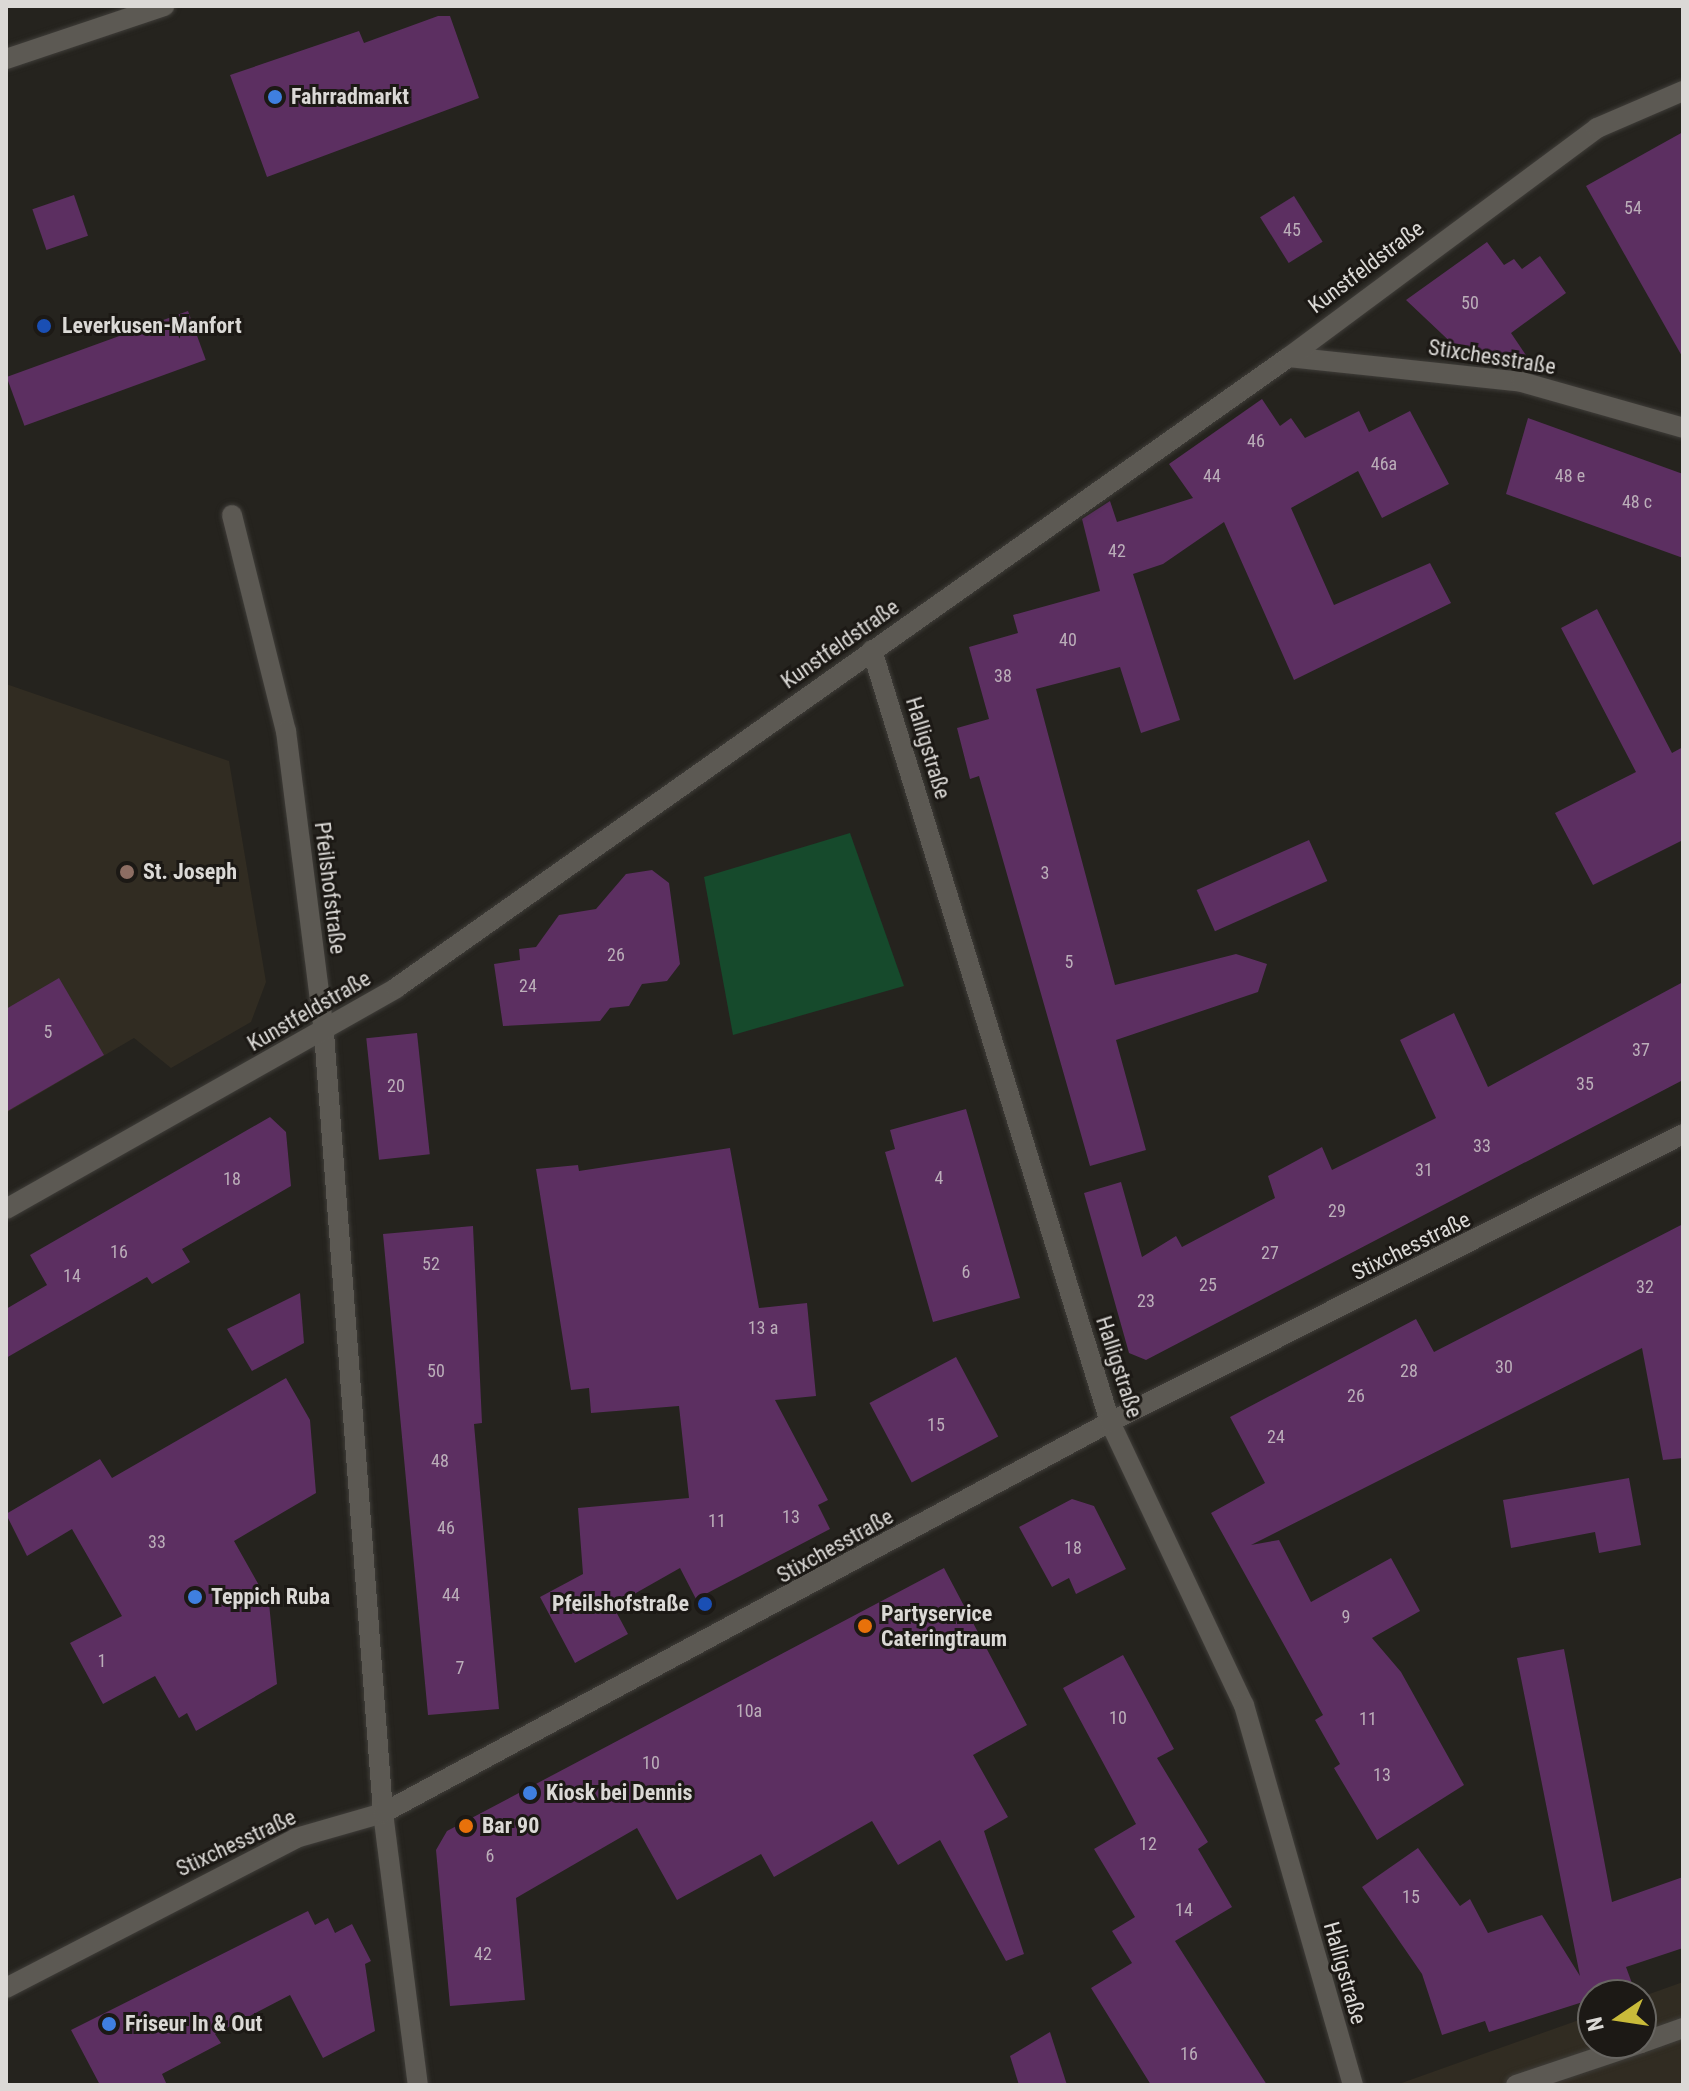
<!DOCTYPE html>
<meta charset="utf-8">
<style>
body{margin:0}
#map{position:relative;width:1689px;height:2091px;overflow:hidden;background:#25231e;font-family:"Roboto Condensed",sans-serif}
div>[style]{position:absolute}
.built>*{inset:0;background:#312c22}
.green>*{inset:0;background:#164a2c}
.building>*{inset:0;background:#5c2f61;transform-origin:0 0}
.roads{filter:drop-shadow(0 0 2px #3f3d39) drop-shadow(0 0 2px #3f3d39)}
.minor>*{height:20px;margin:-10px;padding:0 10px;transform-origin:10px;border-radius:10px;background:#5c5953}
.tertiary>*{height:20px;margin:-10px;padding:0 10px;transform-origin:10px;border-radius:10px;background:#5c5953}
.dots>*{width:22px;height:22px;translate:-50% -50%;box-sizing:border-box;border:4px solid #1c1915;border-radius:50%}
span{translate:-50% -50%;white-space:nowrap;text-align:center;line-height:1.15;-webkit-text-stroke:6px #1c1915;paint-order:stroke}
.number-label{font-size:18px;color:#bbaeb9}
.number-label span{-webkit-text-stroke-width:0}
.poi-label{font-size:22px;color:#dbd9d6;font-weight:700}
.left{translate:0 -50%;text-align:left}
.right{translate:-100% -50%;text-align:right}
.street-label{font-size:22px;color:#dbd9d6}
.frame{position:absolute;inset:0;border:8px solid #dbd9d6;pointer-events:none}
.north{position:absolute;left:1577px;top:1979px;width:80px;height:80px;box-sizing:border-box;background:#1c1915;border:2px solid #686662;border-radius:50%;rotate:257deg;font-size:22px;font-weight:700;line-height:32px;text-align:center;color:#dbd9d6}
.north::after{content:'';display:block;margin:auto;width:28px;height:36px;background:#c9bb3a;clip-path:polygon(50% 0,100% 100%,50% 72%,0 100%)}
</style>
<div id="map">
<div class="built">
<div style="clip-path:polygon(6px 684px,229px 761px,266px 982px,251px 1022px,171px 1068px,134px 1038px,6px 1113px)"></div>
<div style="clip-path:polygon(1683px 1982px,1683px 2085px,1396px 2085px,1593px 2015px,1593px 2043px,1641px 2043px,1641px 1997px)"></div>
</div>
<div class="green">
<div style="clip-path:polygon(850px 833px,904px 986px,733px 1035px,704px 877px)"></div>
</div>
<div class="building">
<div style="clip-path:polygon(438px 16px,450px 16px,479px 98px,267px 177px,230px 75px,359px 31px,364px 43px)"></div>
<div style="clip-path:polygon(1683px 132px,1683px 358px,1586px 186px)"></div>
<div style="left:74px;top:195px;width:43px;height:44px;rotate:71deg"></div>
<div style="left:1294px;top:196px;width:54px;height:40px;rotate:58deg"></div>
<div style="clip-path:polygon(1487px 242px,1504px 265px,1514px 259px,1522px 269px,1540px 256px,1566px 293px,1511px 333px,1532px 364px,1460px 351px,1406px 300px)"></div>
<div style="left:188px;top:311px;width:52px;height:193px;rotate:70deg"></div>
<div style="clip-path:polygon(1262px 399px,1280px 426px,1291px 418px,1305px 438px,1359px 411px,1369px 432px,1410px 411px,1449px 484px,1382px 518px,1358px 471px,1291px 508px,1334px 605px,1430px 563px,1451px 603px,1294px 680px,1224px 522px,1163px 564px,1133px 574px,1180px 720px,1141px 733px,1120px 667px,1036px 689px,1115px 985px,1236px 954px,1267px 964px,1258px 992px,1116px 1040px,1146px 1150px,1090px 1166px,979px 776px,970px 779px,957px 728px,989px 719px,969px 647px,1018px 633px,1013px 615px,1100px 591px,1082px 519px,1110px 501px,1117px 522px,1193px 498px,1169px 464px)"></div>
<div style="clip-path:polygon(1528px 418px,1683px 474px,1683px 558px,1506px 494px)"></div>
<div style="clip-path:polygon(1597px 609px,1672px 753px,1683px 747px,1683px 840px,1593px 885px,1555px 813px,1636px 772px,1561px 628px)"></div>
<div style="left:1309px;top:840px;width:45px;height:123px;rotate:66deg"></div>
<div style="clip-path:polygon(652px 870px,669px 883px,680px 964px,667px 981px,642px 984px,629px 1006px,610px 1008px,600px 1021px,503px 1026px,494px 964px,520px 960px,519px 949px,536px 947px,559px 915px,596px 909px,626px 874px)"></div>
<div style="clip-path:polygon(59px 978px,104px 1055px,6px 1112px,6px 1009px)"></div>
<div style="clip-path:polygon(1683px 982px,1683px 1080px,1146px 1360px,1129px 1353px,1084px 1193px,1121px 1182px,1142px 1257px,1176px 1236px,1182px 1247px,1275px 1198px,1268px 1176px,1322px 1147px,1332px 1170px,1436px 1118px,1400px 1040px,1454px 1013px,1488px 1087px)"></div>
<div style="left:417px;top:1033px;width:122px;height:51px;rotate:84deg"></div>
<div style="clip-path:polygon(966px 1109px,1020px 1298px,933px 1322px,885px 1152px,895px 1149px,890px 1130px)"></div>
<div style="clip-path:polygon(270px 1117px,286px 1132px,291px 1186px,182px 1249px,190px 1262px,152px 1284px,147px 1277px,6px 1358px,6px 1309px,47px 1285px,30px 1255px)"></div>
<div style="clip-path:polygon(730px 1148px,759px 1308px,807px 1303px,816px 1396px,775px 1400px,828px 1500px,818px 1505px,830px 1529px,696px 1599px,680px 1568px,613px 1606px,628px 1634px,575px 1663px,540px 1597px,583px 1574px,578px 1508px,689px 1498px,679px 1406px,591px 1413px,589px 1388px,571px 1390px,536px 1169px,578px 1165px,579px 1171px)"></div>
<div style="clip-path:polygon(1683px 1224px,1683px 1458px,1663px 1460px,1642px 1348px,1251px 1545px,1279px 1540px,1311px 1602px,1391px 1558px,1420px 1611px,1372px 1638px,1401px 1672px,1464px 1785px,1377px 1840px,1334px 1768px,1340px 1764px,1315px 1720px,1323px 1715px,1211px 1513px,1265px 1483px,1230px 1417px,1416px 1319px,1434px 1352px)"></div>
<div style="clip-path:polygon(473px 1226px,482px 1423px,474px 1424px,499px 1709px,428px 1715px,383px 1234px)"></div>
<div style="clip-path:polygon(300px 1293px,304px 1343px,252px 1371px,227px 1329px)"></div>
<div style="left:956px;top:1357px;width:90px;height:98px;rotate:62deg"></div>
<div style="clip-path:polygon(286px 1378px,310px 1420px,316px 1493px,234px 1541px,269px 1603px,277px 1684px,196px 1731px,187px 1713px,179px 1718px,155px 1676px,103px 1704px,70px 1643px,122px 1616px,72px 1529px,27px 1556px,6px 1514px,100px 1459px,112px 1478px)"></div>
<div style="clip-path:polygon(1629px 1478px,1641px 1545px,1599px 1553px,1595px 1532px,1511px 1548px,1503px 1500px)"></div>
<div style="clip-path:polygon(1072px 1499px,1094px 1506px,1126px 1569px,1076px 1594px,1069px 1578px,1052px 1587px,1019px 1527px)"></div>
<div style="clip-path:polygon(944px 1568px,1027px 1725px,973px 1755px,1008px 1817px,984px 1831px,1024px 1954px,1006px 1961px,940px 1840px,898px 1865px,872px 1821px,774px 1877px,761px 1854px,677px 1900px,637px 1828px,516px 1898px,525px 2000px,450px 2006px,436px 1850px,447px 1831px)"></div>
<div style="clip-path:polygon(1564px 1649px,1612px 1902px,1683px 1877px,1683px 1948px,1626px 1967px,1633px 1986px,1489px 2032px,1485px 2021px,1442px 2035px,1422px 1974px,1362px 1887px,1418px 1848px,1460px 1906px,1470px 1899px,1488px 1933px,1542px 1915px,1580px 1976px,1517px 1658px)"></div>
<div style="clip-path:polygon(1123px 1655px,1174px 1749px,1157px 1758px,1208px 1842px,1198px 1849px,1232px 1907px,1175px 1941px,1267px 2085px,1151px 2085px,1091px 1988px,1132px 1963px,1112px 1931px,1135px 1917px,1094px 1849px,1136px 1824px,1063px 1688px)"></div>
<div style="clip-path:polygon(308px 1911px,315px 1925px,328px 1918px,335px 1933px,352px 1924px,371px 1961px,365px 1964px,375px 2031px,323px 2058px,290px 1995px,215px 2034px,221px 2043px,162px 2074px,167px 2085px,100px 2085px,71px 2030px)"></div>
<div style="clip-path:polygon(1050px 2032px,1067px 2085px,1019px 2085px,1010px 2056px)"></div>
</div>
<div class="roads">
<div class="minor">
<div style="left:1289px;top:357px;width:234px;rotate:6.1deg"></div>
<div style="left:1522px;top:382px;width:167px;rotate:15.9deg"></div>
<div style="left:232px;top:515px;width:223px;rotate:76deg"></div>
<div style="left:286px;top:731px;width:304px;rotate:82.8deg"></div>
<div style="left:324px;top:1033px;width:782px;rotate:85.67deg"></div>
<div style="left:383px;top:1813px;width:274px;rotate:82.7deg"></div>
<div style="left:872px;top:650px;width:808px;rotate:72.87deg"></div>
<div style="left:1110px;top:1422px;width:313px;rotate:64.7deg"></div>
<div style="left:1244px;top:1705px;width:395px;rotate:74deg"></div>
<div style="left:6px;top:1209px;width:448px;rotate:-29.5deg"></div>
<div style="left:396px;top:988px;width:1093px;rotate:-35.25deg"></div>
<div style="left:1289px;top:357px;width:384px;rotate:-36.6deg"></div>
<div style="left:1597px;top:128px;width:94px;rotate:-23.3deg"></div>
<div style="left:1641px;top:2043px;width:45px;rotate:-19.7deg"></div>
<div style="left:1516px;top:2085px;width:132px;rotate:-18.6deg"></div>
</div>
<div class="tertiary">
<div style="left:6px;top:59px;width:167px;rotate:-18.5deg"></div>
<div style="left:6px;top:1988px;width:326px;rotate:-27.3deg"></div>
<div style="left:296px;top:1838px;width:91px;rotate:-16deg"></div>
<div style="left:383px;top:1813px;width:825px;rotate:-28.27deg"></div>
<div style="left:1110px;top:1422px;width:641px;rotate:-26.68deg"></div>
</div>
</div>
<div class="dots">
<div style="left:275px;top:97px;background:#3f7fe0"></div>
<div style="left:44px;top:326px;background:#1a4fb4"></div>
<div style="left:127px;top:872px;background:#8d6e63"></div>
<div style="left:195px;top:1597px;background:#3f7fe0"></div>
<div style="left:705px;top:1604px;background:#1a4fb4"></div>
<div style="left:865px;top:1626px;background:#e8710a"></div>
<div style="left:530px;top:1793px;background:#3f7fe0"></div>
<div style="left:466px;top:1826px;background:#e8710a"></div>
<div style="left:109px;top:2024px;background:#3f7fe0"></div>
</div>
<div class="number-label">
<span style="left:1633px;top:208px">54</span>
<span style="left:1292px;top:230px">45</span>
<span style="left:1470px;top:303px">50</span>
<span style="left:1256px;top:441px">46</span>
<span style="left:1384px;top:464px">46a</span>
<span style="left:1212px;top:476px">44</span>
<span style="left:1570px;top:476px">48 e</span>
<span style="left:1637px;top:502px">48 c</span>
<span style="left:1117px;top:551px">42</span>
<span style="left:1068px;top:640px">40</span>
<span style="left:1003px;top:676px">38</span>
<span style="left:1045px;top:873px">3</span>
<span style="left:616px;top:955px">26</span>
<span style="left:1069px;top:962px">5</span>
<span style="left:528px;top:986px">24</span>
<span style="left:48px;top:1032px">5</span>
<span style="left:1641px;top:1050px">37</span>
<span style="left:1585px;top:1084px">35</span>
<span style="left:396px;top:1086px">20</span>
<span style="left:1482px;top:1146px">33</span>
<span style="left:1424px;top:1170px">31</span>
<span style="left:939px;top:1178px">4</span>
<span style="left:232px;top:1179px">18</span>
<span style="left:1337px;top:1211px">29</span>
<span style="left:119px;top:1252px">16</span>
<span style="left:1270px;top:1253px">27</span>
<span style="left:431px;top:1264px">52</span>
<span style="left:966px;top:1272px">6</span>
<span style="left:72px;top:1276px">14</span>
<span style="left:1208px;top:1285px">25</span>
<span style="left:1645px;top:1287px">32</span>
<span style="left:1146px;top:1301px">23</span>
<span style="left:763px;top:1328px">13 a</span>
<span style="left:1504px;top:1367px">30</span>
<span style="left:436px;top:1371px">50</span>
<span style="left:1409px;top:1371px">28</span>
<span style="left:1356px;top:1396px">26</span>
<span style="left:936px;top:1425px">15</span>
<span style="left:1276px;top:1437px">24</span>
<span style="left:440px;top:1461px">48</span>
<span style="left:791px;top:1517px">13</span>
<span style="left:717px;top:1521px">11</span>
<span style="left:446px;top:1528px">46</span>
<span style="left:157px;top:1542px">33</span>
<span style="left:1073px;top:1548px">18</span>
<span style="left:451px;top:1595px">44</span>
<span style="left:1346px;top:1617px">9</span>
<span style="left:102px;top:1661px">1</span>
<span style="left:460px;top:1668px">7</span>
<span style="left:749px;top:1711px">10a</span>
<span style="left:1118px;top:1718px">10</span>
<span style="left:1368px;top:1719px">11</span>
<span style="left:651px;top:1763px">10</span>
<span style="left:1382px;top:1775px">13</span>
<span style="left:1148px;top:1844px">12</span>
<span style="left:490px;top:1856px">6</span>
<span style="left:1411px;top:1897px">15</span>
<span style="left:1184px;top:1910px">14</span>
<span style="left:483px;top:1954px">42</span>
<span style="left:1189px;top:2054px">16</span>
</div>
<div class="poi-label">
<span class="left" style="left:291px;top:97px">Fahrradmarkt</span>
<span class="left" style="left:62px;top:326px">Leverkusen-Manfort</span>
<span class="left" style="left:143px;top:872px">St. Joseph</span>
<span class="left" style="left:211px;top:1597px">Teppich Ruba</span>
<span class="right" style="left:689px;top:1604px">Pfeilshofstraße</span>
<span class="left" style="left:881px;top:1626px">Partyservice<br>Cateringtraum</span>
<span class="left" style="left:546px;top:1793px">Kiosk bei Dennis</span>
<span class="left" style="left:482px;top:1826px">Bar 90</span>
<span class="left" style="left:125px;top:2024px">Friseur In &amp; Out</span>
</div>
<div class="street-label">
<span style="left:1366px;top:267px;rotate:-37deg">Kunstfeldstraße</span>
<span style="left:1492px;top:357px;rotate:9deg">Stixchesstraße</span>
<span style="left:840px;top:644px;rotate:-35deg">Kunstfeldstraße</span>
<span style="left:928px;top:748px;rotate:73deg">Halligstraße</span>
<span style="left:330px;top:888px;rotate:83deg">Pfeilshofstraße</span>
<span style="left:309px;top:1011px;rotate:-30deg">Kunstfeldstraße</span>
<span style="left:1411px;top:1246px;rotate:-26deg">Stixchesstraße</span>
<span style="left:1119px;top:1367px;rotate:72deg">Halligstraße</span>
<span style="left:835px;top:1546px;rotate:-29deg">Stixchesstraße</span>
<span style="left:236px;top:1843px;rotate:-25deg">Stixchesstraße</span>
<span style="left:1345px;top:1973px;rotate:74deg">Halligstraße</span>
</div>
<div class="frame"></div>
<div class="north">N</div>
</div>
